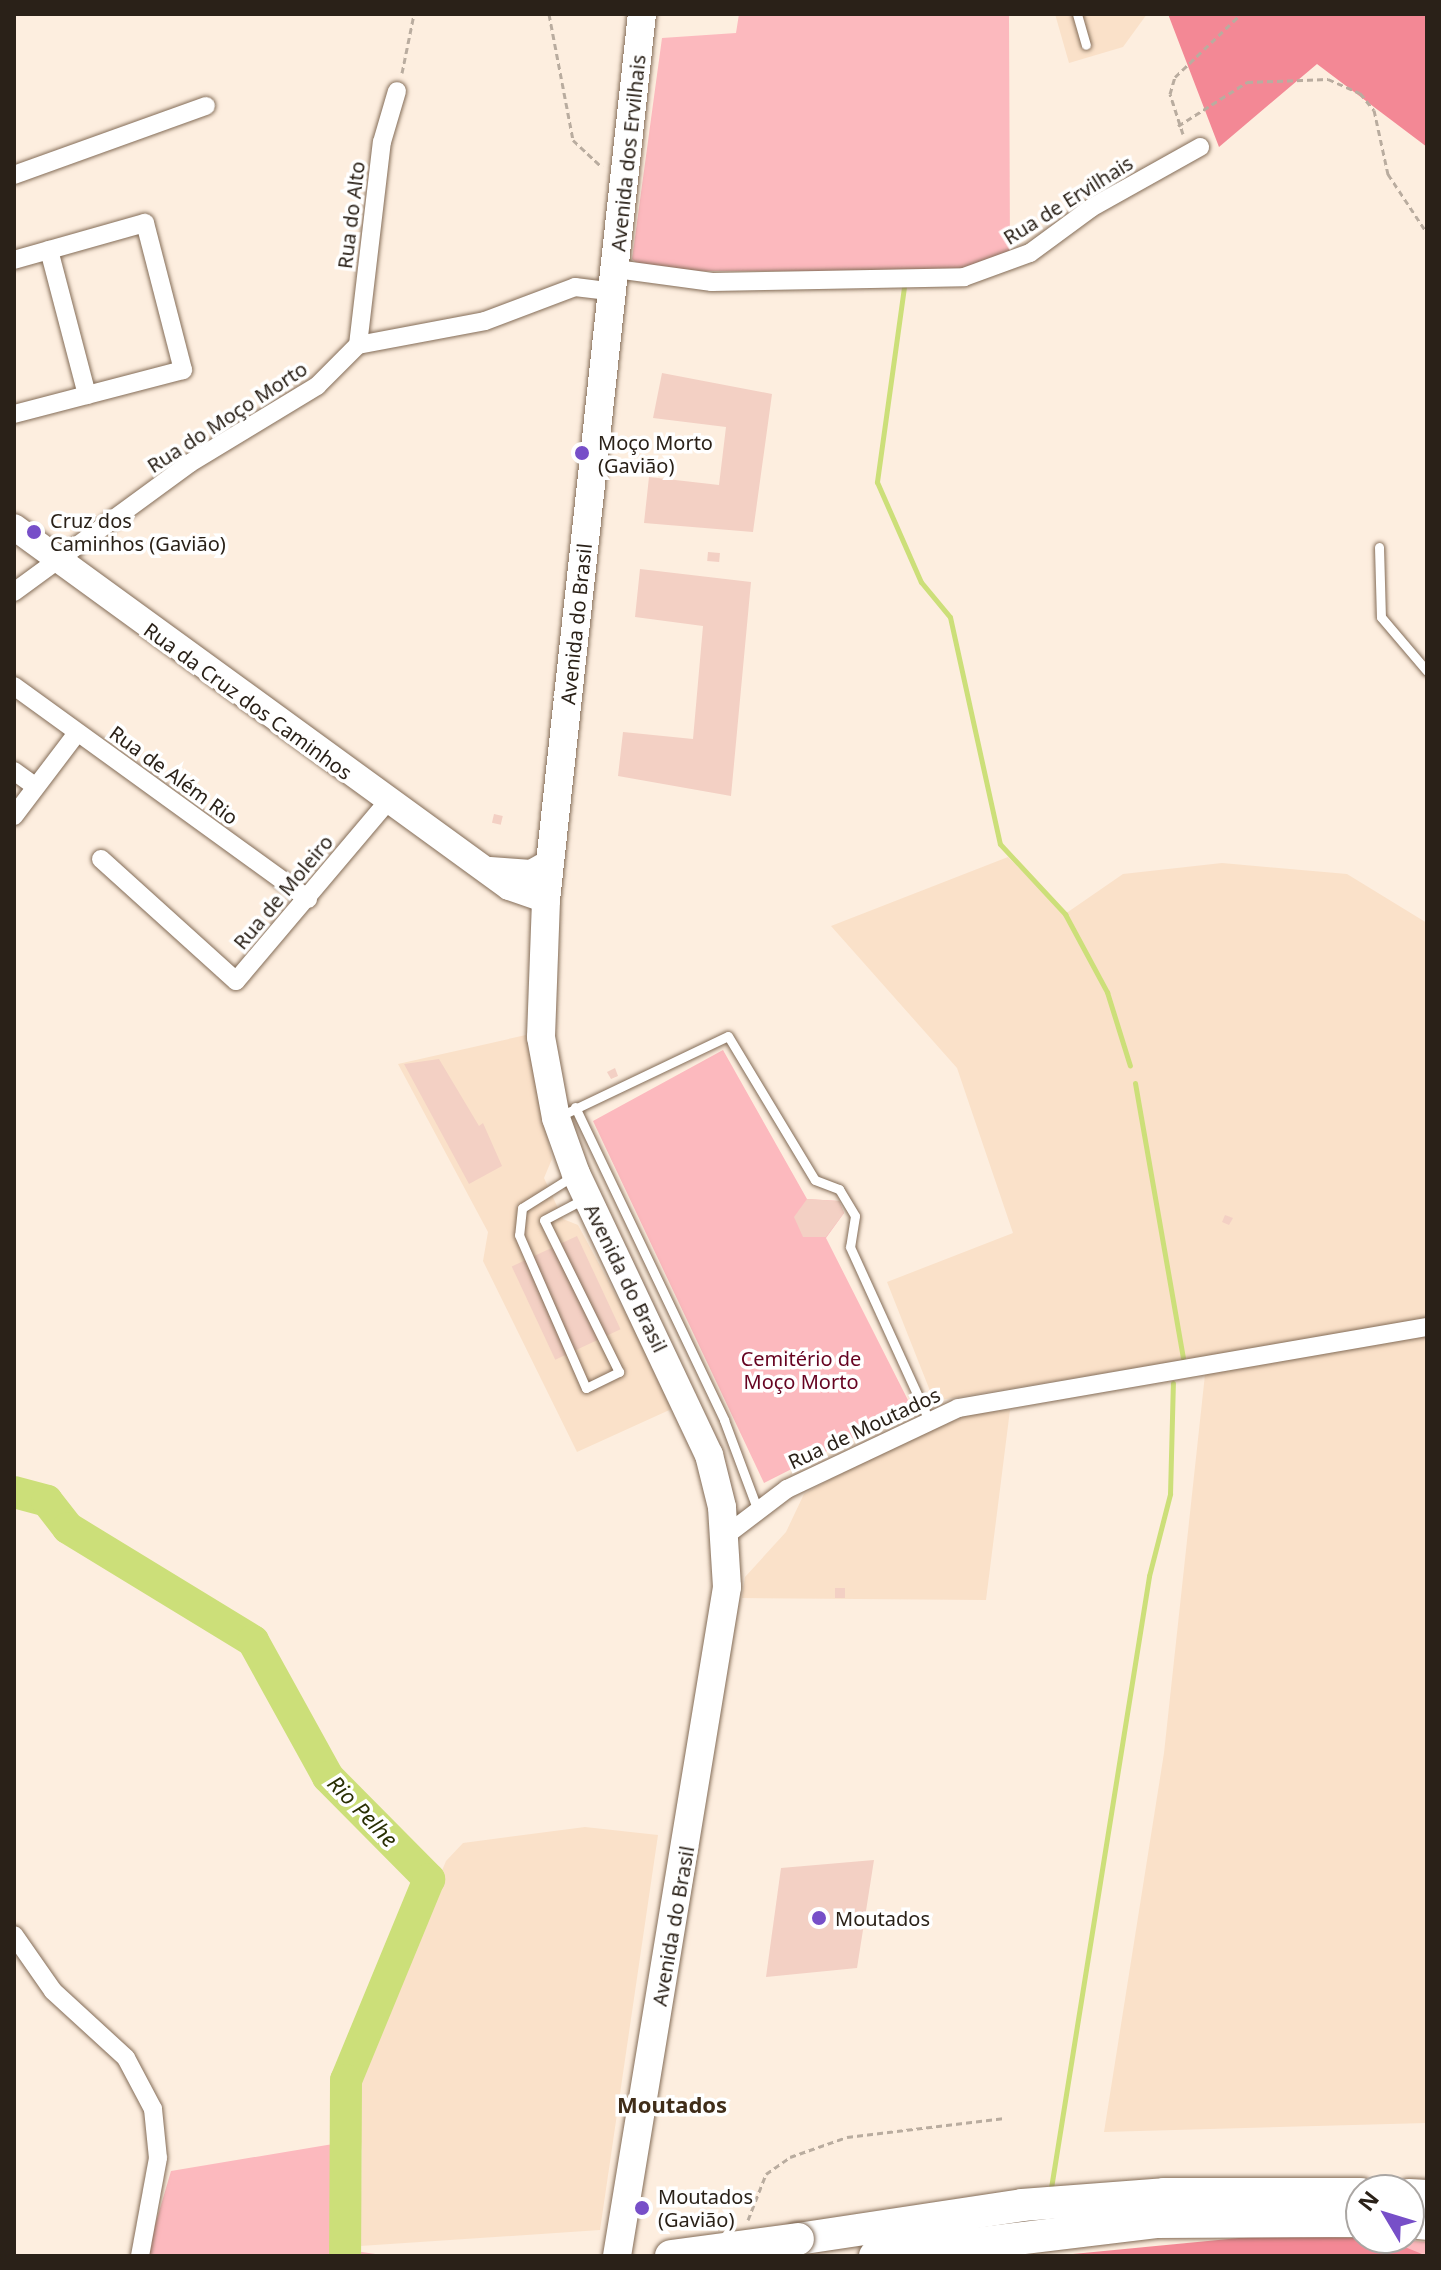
<!DOCTYPE html>
<meta charset="utf-8">
<style>
body{margin:0}
#map{position:relative;width:1441px;height:2270px;overflow:hidden;background:#fdeedf;font-family:"Noto Sans",sans-serif}
div>[style]{position:absolute}
.built>*{inset:0;background:#fae1c9}
.green>*{inset:0;background:#fcb9be}
.forest>*{inset:0;background:#f38895}
.stream>*{height:5px;margin:-2.5px;padding:0 2.5px;transform-origin:2.5px;border-radius:2.5px;background:#ccdf79}
.river>*{height:32px;margin:-16px;padding:0 16px;transform-origin:16px;border-radius:16px;background:#ccdf79}
.building>*{inset:0;background:#f3d0c4;transform-origin:0 0}
.path>*{height:3px;margin-top:-1.5px;transform-origin:0;background:repeating-linear-gradient(90deg,#b9ac9f 0 6px,transparent 0 10px)}
.roads{filter:drop-shadow(0 0 2px #836c57) drop-shadow(0 0 2px #836c57)}
.lane>*{height:9px;margin:-4.5px;padding:0 4.5px;transform-origin:4.5px;border-radius:4.5px;background:#fff}
.street>*{height:18px;margin:-9px;padding:0 9px;transform-origin:9px;border-radius:9px;background:#fff}
.secondary>*{height:26px;margin:-13px;padding:0 13px;transform-origin:13px;border-radius:13px;background:#fff}
.primary>*{height:28px;margin:-14px;padding:0 14px;transform-origin:14px;border-radius:14px;background:#fff}
.highway>*{height:32px;margin:-16px;padding:0 16px;transform-origin:16px;border-radius:16px;background:#fff}
.bridges{filter:drop-shadow(0 0 2px #836c57) drop-shadow(0 0 2px #836c57)}
.highway-bridge>*{height:32px;margin:-16px;padding:0 16px;transform-origin:16px;border-radius:16px;background:#fff}
.dots>*{width:22px;height:22px;translate:-50% -50%;box-sizing:border-box;border:4px solid #fff;border-radius:50%}
span{translate:-50% -50%;white-space:nowrap;text-align:center;line-height:1.15;-webkit-text-stroke:7px #fff;paint-order:stroke}
.street-label{font-size:20px;color:#2a2118}
.poi-label{font-size:20px;color:#2a2118}
.left{translate:0 -50%;text-align:left}
.park-label{font-size:20px;color:#660321}
.water-label{font-size:22px;color:#292f03;font-style:italic}
.neighbourhood-label{font-size:22px;color:#402d19;font-weight:700}
.frame{position:absolute;inset:0;border:16px solid #2a2118;pointer-events:none}
.north{position:absolute;left:1345px;top:2174px;width:80px;height:80px;box-sizing:border-box;background:#fff;border:2px solid #aaa6a3;border-radius:50%;rotate:308deg;font-size:22px;font-weight:700;line-height:32px;text-align:center;color:#2a2118}
.north::after{content:'';display:block;margin:auto;width:28px;height:36px;background:#774fc8;clip-path:polygon(50% 0,100% 100%,50% 72%,0 100%)}
</style>
<div id="map">
<div class="built">
<div style="clip-path:polygon(1055px 14px,1147px 14px,1123px 47px,1069px 63px)"></div>
<div style="clip-path:polygon(1008px 857px,1065px 914px,1123px 874px,1222px 863px,1347px 874px,1427px 923px,1427px 2123px,1104px 2132px,1164px 1753px,1207px 1356px,934px 1401px,887px 1282px,1013px 1233px,957px 1068px,831px 926px)"></div>
<div style="clip-path:polygon(526px 1035px,552px 1159px,544px 1178px,563px 1219px,578px 1225px,676px 1407px,577px 1452px,483px 1261px,488px 1232px,398px 1064px)"></div>
<div style="clip-path:polygon(1010px 1410px,986px 1600px,742px 1598px,745px 1577px,786px 1532px,804px 1494px,889px 1446px,973px 1413px)"></div>
<div style="clip-path:polygon(585px 1827px,658px 1835px,600px 2230px,360px 2246px,362px 2151px,354px 2081px,446px 1861px,463px 1843px)"></div>
</div>
<div class="green">
<div style="clip-path:polygon(739px 14px,1009px 14px,1010px 256px,967px 271px,702px 271px,642px 268px,632px 259px,662px 38px,736px 33px)"></div>
<div style="clip-path:polygon(723px 1050px,807px 1199px,839px 1201px,844px 1213px,826px 1238px,912px 1408px,764px 1483px,593px 1121px)"></div>
<div style="clip-path:polygon(357px 2140px,355px 2251px,389px 2256px,146px 2256px,171px 2171px)"></div>
<div style="clip-path:polygon(1385px 2239px,1427px 2242px,1427px 2254px,1409px 2253px)"></div>
</div>
<div class="forest">
<div style="clip-path:polygon(1168px 14px,1427px 14px,1427px 147px,1317px 64px,1219px 147px)"></div>
<div style="clip-path:polygon(1270px 2235px,1385px 2239px,1427px 2256px,1052px 2256px)"></div>
</div>
<div class="stream">
<div style="left:904px;top:287px;width:197px;rotate:97.9deg"></div>
<div style="left:877px;top:482px;width:109px;rotate:66.3deg"></div>
<div style="left:921px;top:582px;width:45px;rotate:50.4deg"></div>
<div style="left:950px;top:617px;width:232px;rotate:77.6deg"></div>
<div style="left:1000px;top:844px;width:96px;rotate:47.1deg"></div>
<div style="left:1065px;top:914px;width:89px;rotate:61.7deg"></div>
<div style="left:1107px;top:992px;width:77px;rotate:72.7deg"></div>
<div style="left:1135px;top:1083px;width:279px;rotate:80.1deg"></div>
<div style="left:1051px;top:2188px;width:620px;rotate:-80.9deg"></div>
<div style="left:1149px;top:1576px;width:85px;rotate:-75.6deg"></div>
<div style="left:1170px;top:1494px;width:111px;rotate:-88.5deg"></div>
</div>
<div class="river">
<div style="left:14px;top:1492px;width:34px;rotate:15deg"></div>
<div style="left:47px;top:1501px;width:34px;rotate:52deg"></div>
<div style="left:68px;top:1528px;width:217px;rotate:31.4deg"></div>
<div style="left:253px;top:1641px;width:155px;rotate:61.1deg"></div>
<div style="left:328px;top:1777px;width:144px;rotate:45.3deg"></div>
<div style="left:429px;top:1879px;width:217px;rotate:112.4deg"></div>
<div style="left:346px;top:2080px;width:176px;rotate:90.3deg"></div>
</div>
<div class="building">
<div style="clip-path:polygon(662px 373px,772px 394px,753px 532px,644px 523px,649px 477px,719px 485px,726px 427px,653px 418px)"></div>
<div style="left:708px;top:552px;width:12px;height:9px;rotate:5deg"></div>
<div style="clip-path:polygon(640px 569px,751px 582px,731px 796px,618px 776px,623px 732px,693px 739px,703px 626px,635px 617px)"></div>
<div style="left:494px;top:814px;width:9px;height:9px;rotate:13deg"></div>
<div style="clip-path:polygon(439px 1059px,479px 1126px,483px 1123px,502px 1166px,469px 1184px,404px 1064px)"></div>
<div style="clip-path:polygon(615px 1068px,618px 1076px,611px 1079px,607px 1072px)"></div>
<div style="clip-path:polygon(807px 1199px,839px 1201px,844px 1213px,826px 1237px,803px 1237px,794px 1217px)"></div>
<div style="clip-path:polygon(1225px 1215px,1233px 1218px,1229px 1225px,1222px 1222px)"></div>
<div style="left:577px;top:1236px;width:103px;height:72px;rotate:65deg"></div>
<div style="left:835px;top:1588px;width:10px;height:10px"></div>
<div style="clip-path:polygon(874px 1860px,857px 1968px,766px 1977px,781px 1868px)"></div>
</div>
<div class="path">
<div style="left:549px;top:14px;width:128px;rotate:79.2deg"></div>
<div style="left:573px;top:140px;width:40px;rotate:43deg"></div>
<div style="left:402px;top:73px;width:60px;rotate:-78.5deg"></div>
<div style="left:1178px;top:126px;width:82px;rotate:-32.5deg"></div>
<div style="left:1247px;top:82px;width:81px;rotate:-2.1deg"></div>
<div style="left:1328px;top:79px;width:35px;rotate:24deg"></div>
<div style="left:1360px;top:93px;width:22px;rotate:51deg"></div>
<div style="left:1374px;top:110px;width:66px;rotate:77.7deg"></div>
<div style="left:1388px;top:174px;width:71px;rotate:56.5deg"></div>
<div style="left:1183px;top:134px;width:42px;rotate:-108deg"></div>
<div style="left:1170px;top:94px;width:18px;rotate:-74deg"></div>
<div style="left:1175px;top:77px;width:91px;rotate:-43.7deg"></div>
<div style="left:748px;top:2220px;width:49px;rotate:-68.6deg"></div>
<div style="left:766px;top:2174px;width:29px;rotate:-35deg"></div>
<div style="left:790px;top:2157px;width:60px;rotate:-19.3deg"></div>
<div style="left:847px;top:2137px;width:159px;rotate:-6.9deg"></div>
</div>
<div class="roads">
<div class="lane">
<div style="left:1077px;top:14px;width:32px;rotate:74deg"></div>
<div style="left:1379px;top:547px;width:70px;rotate:88.4deg"></div>
<div style="left:1381px;top:617px;width:71px;rotate:49.6deg"></div>
<div style="left:575px;top:1107px;width:347px;rotate:64.5deg"></div>
<div style="left:724px;top:1420px;width:97px;rotate:69.5deg"></div>
<div style="left:558px;top:1117px;width:188px;rotate:-25.5deg"></div>
<div style="left:728px;top:1036px;width:168px;rotate:58.9deg"></div>
<div style="left:815px;top:1180px;width:26px;rotate:21deg"></div>
<div style="left:839px;top:1189px;width:31px;rotate:59deg"></div>
<div style="left:855px;top:1216px;width:31px;rotate:99deg"></div>
<div style="left:850px;top:1247px;width:188px;rotate:65.5deg"></div>
<div style="left:573px;top:1176px;width:60px;rotate:147.9deg"></div>
<div style="left:522px;top:1208px;width:27px;rotate:96deg"></div>
<div style="left:519px;top:1235px;width:167px;rotate:66.4deg"></div>
<div style="left:586px;top:1388px;width:37px;rotate:-26deg"></div>
<div style="left:619px;top:1372px;width:169px;rotate:-116.3deg"></div>
<div style="left:544px;top:1220px;width:45px;rotate:-27.7deg"></div>
</div>
<div class="street">
<div style="left:14px;top:175px;width:204px;rotate:-19.8deg"></div>
<div style="left:49px;top:250px;width:150px;rotate:75.3deg"></div>
<div style="left:14px;top:260px;width:136px;rotate:-15.8deg"></div>
<div style="left:145px;top:223px;width:152px;rotate:75.5deg"></div>
<div style="left:183px;top:370px;width:175px;rotate:165.4deg"></div>
<div style="left:616px;top:269px;width:97px;rotate:7.7deg"></div>
<div style="left:712px;top:282px;width:252px;rotate:-1.1deg"></div>
<div style="left:964px;top:277px;width:70px;rotate:-20deg"></div>
<div style="left:1030px;top:253px;width:76px;rotate:-36.4deg"></div>
<div style="left:1091px;top:208px;width:125px;rotate:-29.2deg"></div>
<div style="left:358px;top:345px;width:204px;rotate:-83.3deg"></div>
<div style="left:382px;top:142px;width:53px;rotate:-73.6deg"></div>
<div style="left:14px;top:592px;width:218px;rotate:-36.2deg"></div>
<div style="left:190px;top:463px;width:149px;rotate:-31.2deg"></div>
<div style="left:317px;top:386px;width:58px;rotate:-45deg"></div>
<div style="left:358px;top:345px;width:129px;rotate:-10.7deg"></div>
<div style="left:485px;top:321px;width:96px;rotate:-20.7deg"></div>
<div style="left:575px;top:287px;width:38px;rotate:7deg"></div>
<div style="left:14px;top:686px;width:363px;rotate:35.9deg"></div>
<div style="left:14px;top:771px;width:26px;rotate:36deg"></div>
<div style="left:14px;top:816px;width:104px;rotate:-52.8deg"></div>
<div style="left:101px;top:859px;width:182px;rotate:42.1deg"></div>
<div style="left:236px;top:981px;width:236px;rotate:-49.8deg"></div>
<div style="left:725px;top:1536px;width:78px;rotate:-37.2deg"></div>
<div style="left:787px;top:1489px;width:189px;rotate:-25.3deg"></div>
<div style="left:958px;top:1408px;width:476px;rotate:-9.8deg"></div>
<div style="left:14px;top:1935px;width:68px;rotate:55.1deg"></div>
<div style="left:53px;top:1991px;width:99px;rotate:42.5deg"></div>
<div style="left:126px;top:2058px;width:58px;rotate:62.1deg"></div>
<div style="left:153px;top:2109px;width:49px;rotate:84.2deg"></div>
<div style="left:158px;top:2158px;width:100px;rotate:100.4deg"></div>
</div>
<div class="secondary">
<div style="left:14px;top:527px;width:612px;rotate:36.03deg"></div>
<div style="left:509px;top:887px;width:39px;rotate:19deg"></div>
<div style="left:490px;top:870px;width:41px;rotate:4.2deg"></div>
<div style="left:531px;top:873px;width:23px;rotate:-29deg"></div>
</div>
<div class="primary">
<div style="left:617px;top:2256px;width:678px;rotate:-80.66deg"></div>
<div style="left:727px;top:1587px;width:80px;rotate:-93.6deg"></div>
<div style="left:722px;top:1507px;width:54px;rotate:-104deg"></div>
<div style="left:709px;top:1455px;width:311px;rotate:-115.3deg"></div>
<div style="left:576px;top:1174px;width:59px;rotate:-109.7deg"></div>
<div style="left:556px;top:1118px;width:82px;rotate:-100.5deg"></div>
<div style="left:541px;top:1037px;width:137px;rotate:-87.9deg"></div>
<div style="left:546px;top:900px;width:891px;rotate:-83.82deg"></div>
</div>
<div class="highway">
<div style="left:1409px;top:2195px;width:18px;rotate:3deg"></div>
<div style="left:1409px;top:2222px;width:18px;rotate:6deg"></div>
<div style="left:798px;top:2239px;width:227px;rotate:-8.6deg"></div>
<div style="left:1022px;top:2205px;width:142px;rotate:-4.4deg"></div>
<div style="left:1164px;top:2194px;width:197px"></div>
<div style="left:875px;top:2256px;width:283px;rotate:-6.9deg"></div>
<div style="left:1156px;top:2222px;width:205px;rotate:-0.3deg"></div>
</div>
</div>
<div class="bridges">
<div class="highway-bridge">
<div style="left:671px;top:2256px;width:128px;rotate:-7.6deg"></div>
</div>
</div>
<div class="dots">
<div style="left:582px;top:453px;background:#774fc8"></div>
<div style="left:34px;top:532px;background:#774fc8"></div>
<div style="left:819px;top:1918px;background:#774fc8"></div>
<div style="left:642px;top:2208px;background:#774fc8"></div>
</div>
<div class="street-label">
<span style="left:628px;top:153px;rotate:-84deg">Avenida dos Ervilhais</span>
<span style="left:1068px;top:200px;rotate:-32deg">Rua de Ervilhais</span>
<span style="left:351px;top:215px;rotate:-83deg">Rua do Alto</span>
<span style="left:227px;top:417px;rotate:-33deg">Rua do Moço Morto</span>
<span style="left:576px;top:624px;rotate:-84deg">Avenida do Brasil</span>
<span style="left:248px;top:701px;rotate:36deg">Rua da Cruz dos Caminhos</span>
<span style="left:174px;top:775px;rotate:36deg">Rua de Além Rio</span>
<span style="left:283px;top:892px;rotate:-50deg">Rua de Moleiro</span>
<span style="left:626px;top:1278px;rotate:64deg">Avenida do Brasil</span>
<span style="left:864px;top:1428px;rotate:-25deg">Rua de Moutados</span>
<span style="left:673px;top:1926px;rotate:-80deg">Avenida do Brasil</span>
</div>
<div class="poi-label">
<span class="left" style="left:598px;top:454px">Moço Morto<br>(Gavião)</span>
<span class="left" style="left:50px;top:532px">Cruz dos<br>Caminhos (Gavião)</span>
<span class="left" style="left:835px;top:1918px">Moutados</span>
<span class="left" style="left:658px;top:2208px">Moutados<br>(Gavião)</span>
</div>
<div class="park-label">
<span style="left:801px;top:1370px">Cemitério de<br>Moço Morto</span>
</div>
<div class="water-label">
<span style="left:363px;top:1811px;rotate:46deg">Rio Pelhe</span>
</div>
<div class="neighbourhood-label">
<span style="left:672px;top:2105px">Moutados</span>
</div>
<div class="frame"></div>
<div class="north">N</div>
</div>
